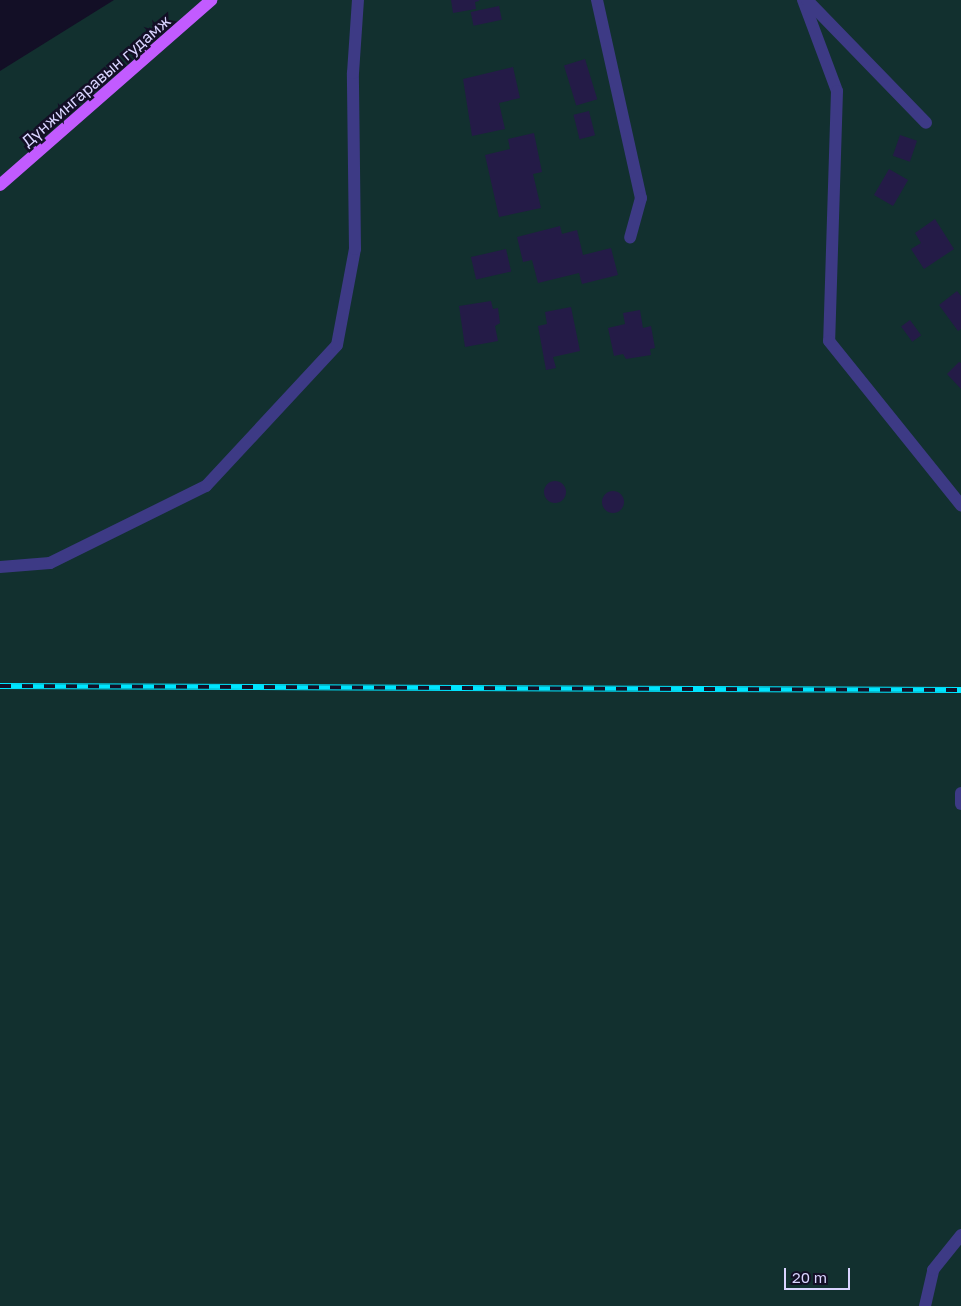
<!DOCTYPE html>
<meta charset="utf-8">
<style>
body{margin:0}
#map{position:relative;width:961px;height:1306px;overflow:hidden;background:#130f26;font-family:"Golos Text",sans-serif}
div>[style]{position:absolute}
.green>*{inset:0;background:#12302f}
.building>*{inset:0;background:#241b47;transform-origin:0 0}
.round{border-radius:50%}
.minor>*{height:12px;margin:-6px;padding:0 6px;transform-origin:6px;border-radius:6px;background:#3d3a85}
.primary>*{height:12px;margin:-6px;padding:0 6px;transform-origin:6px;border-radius:6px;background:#c25bff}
.rail>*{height:5.5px;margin-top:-2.75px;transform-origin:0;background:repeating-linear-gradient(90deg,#130f26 0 11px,#00e5ff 0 22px);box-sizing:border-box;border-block:1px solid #00e5ff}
span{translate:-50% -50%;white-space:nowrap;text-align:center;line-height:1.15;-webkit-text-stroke:5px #130f26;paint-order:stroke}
.street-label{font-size:16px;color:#d9d4ff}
.scale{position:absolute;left:784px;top:1268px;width:66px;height:22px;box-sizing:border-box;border:2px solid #d9d4ff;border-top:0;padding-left:6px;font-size:15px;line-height:18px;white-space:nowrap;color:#d9d4ff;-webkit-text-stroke:4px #130f26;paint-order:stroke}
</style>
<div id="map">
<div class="green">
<div style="clip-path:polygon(114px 0,961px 0,961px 1306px,0 1306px,0 71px)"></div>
</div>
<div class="building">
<div style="clip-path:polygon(451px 0,479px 0,479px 1px,475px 2px,476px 9px,453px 13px)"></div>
<div style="left:499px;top:6px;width:14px;height:29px;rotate:78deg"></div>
<div style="left:585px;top:59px;width:42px;height:22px;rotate:73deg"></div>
<div style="clip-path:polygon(513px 67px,520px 98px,499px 103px,505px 129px,472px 136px,463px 79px)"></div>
<div style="left:589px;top:111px;width:25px;height:16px;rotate:76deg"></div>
<div style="clip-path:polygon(534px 133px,542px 172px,533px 174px,541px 208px,499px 217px,485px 155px,510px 149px,508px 139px)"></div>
<div style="left:900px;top:135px;width:18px;height:22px;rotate:19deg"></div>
<div style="left:889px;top:169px;width:22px;height:30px;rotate:30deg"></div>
<div style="clip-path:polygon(935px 219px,954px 249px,924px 269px,911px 249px,921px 243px,915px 233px)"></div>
<div style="clip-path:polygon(560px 226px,562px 234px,577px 230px,583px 255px,611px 248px,618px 275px,582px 284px,579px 273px,538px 283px,532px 260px,523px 262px,517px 237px)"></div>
<div style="left:506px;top:249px;width:23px;height:36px;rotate:77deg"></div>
<div style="clip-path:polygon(957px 291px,961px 296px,961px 329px,958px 331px,939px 305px)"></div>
<div style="clip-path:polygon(491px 301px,493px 309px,498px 308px,500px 323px,495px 326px,498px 341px,465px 347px,459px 306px)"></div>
<div style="clip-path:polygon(571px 307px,580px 351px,553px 357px,556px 368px,546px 370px,538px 326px,547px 324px,545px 312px)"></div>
<div style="clip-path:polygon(640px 310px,643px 328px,651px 326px,655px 348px,650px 349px,651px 355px,626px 359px,623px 354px,614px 356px,608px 328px,625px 324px,623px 313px)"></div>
<div style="left:910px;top:320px;width:19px;height:11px;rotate:54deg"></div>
<div style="clip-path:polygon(959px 362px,961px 363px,961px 389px,947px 374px)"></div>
<div class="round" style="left:544px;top:481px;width:22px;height:22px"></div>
<div class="round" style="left:602px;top:491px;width:22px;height:22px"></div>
</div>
<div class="minor">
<div style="left:597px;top:0;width:203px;rotate:77.5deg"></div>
<div style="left:641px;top:198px;width:41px;rotate:105.4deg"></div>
<div style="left:803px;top:0;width:97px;rotate:69.5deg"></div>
<div style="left:837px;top:91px;width:250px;rotate:91.8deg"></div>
<div style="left:829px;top:341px;width:211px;rotate:51.2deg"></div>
<div style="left:807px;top:0;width:171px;rotate:45.9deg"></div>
<div style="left:0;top:567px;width:50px;rotate:-4.6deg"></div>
<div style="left:50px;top:563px;width:174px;rotate:-26.3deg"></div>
<div style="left:206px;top:486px;width:192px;rotate:-47.1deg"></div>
<div style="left:337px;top:345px;width:98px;rotate:-79.4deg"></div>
<div style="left:355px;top:249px;width:176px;rotate:-90.7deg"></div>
<div style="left:353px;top:73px;width:73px;rotate:-86.1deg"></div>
<div style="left:961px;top:793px;width:11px;rotate:90deg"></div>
<div style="left:925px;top:1306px;width:37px;rotate:-77deg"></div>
<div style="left:933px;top:1270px;width:45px;rotate:-51.3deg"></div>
</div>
<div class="primary">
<div style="left:0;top:185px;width:281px;rotate:-41.2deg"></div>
</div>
<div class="rail">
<div style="left:0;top:686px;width:961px;rotate:0.24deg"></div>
</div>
<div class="street-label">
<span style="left:96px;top:81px;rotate:-41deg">Дүнжингаравын гудамж</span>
</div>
<div class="scale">20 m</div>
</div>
